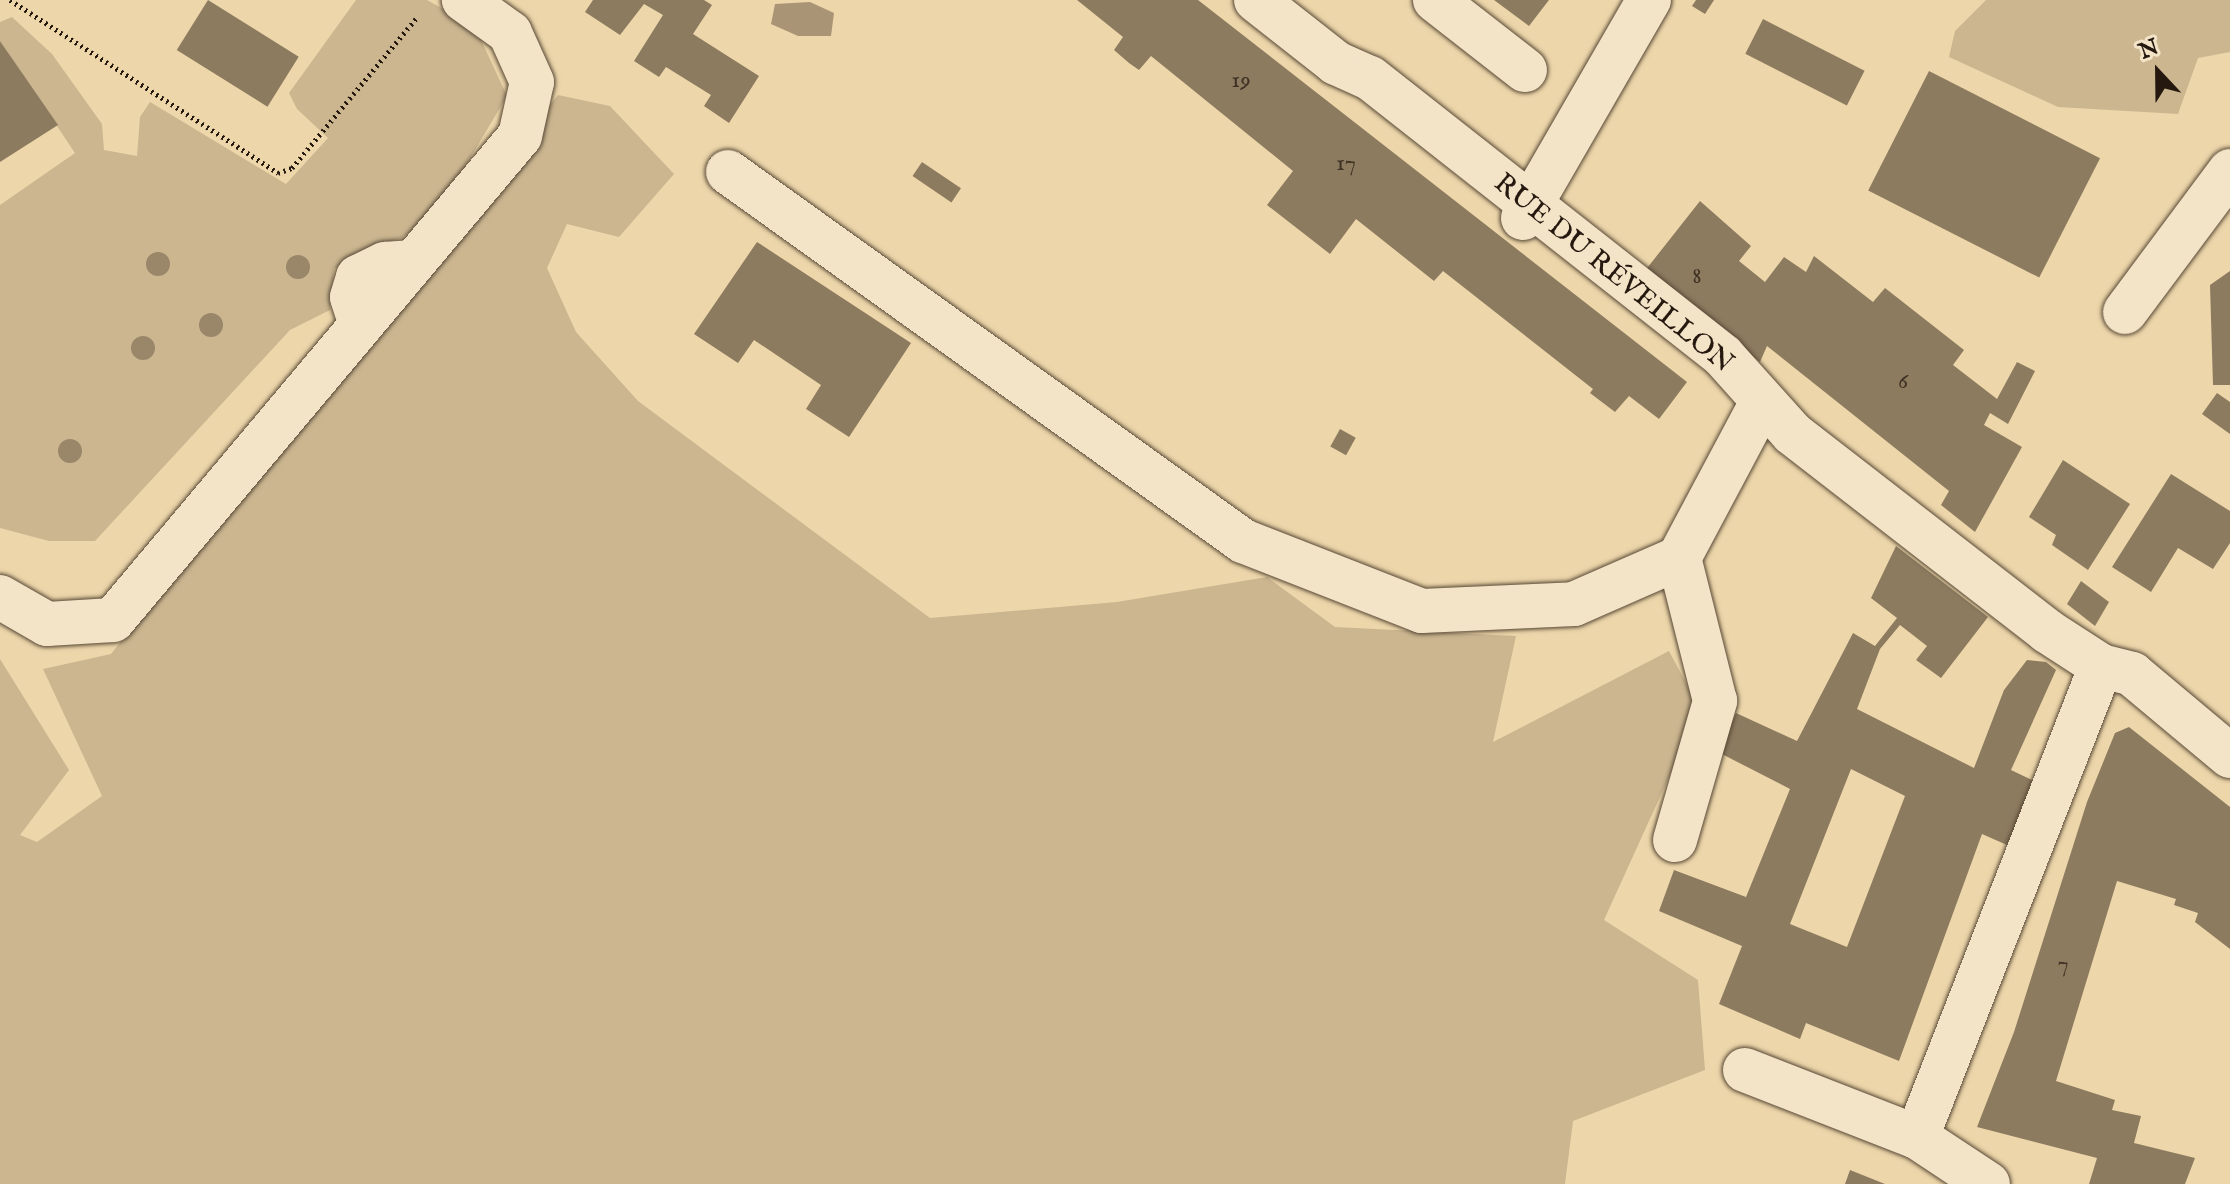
<!DOCTYPE html>
<meta charset="utf-8">
<style>
body{margin:0}
#map{position:relative;width:2230px;height:1184px;overflow:hidden;background:#edd6aa;font-family:"IM FELL English",serif}
div>[style]{position:absolute}
.green>*{inset:0;background:#cbb690}
.water>*{inset:0;background:#a99575}
.building>*{inset:0;background:#8d7b60;transform-origin:0 0}
.path>*{height:5px;margin-top:-2.5px;transform-origin:0;background:repeating-linear-gradient(90deg,#25180f 0 2px,transparent 0 6px)}
.roads{filter:drop-shadow(0 0 2px #574836) drop-shadow(0 0 2px #574836)}
.minor>*{height:44px;margin:-22px;padding:0 22px;transform-origin:22px;border-radius:22px;background:#f3e4c8}
.trees>*{width:24px;height:24px;margin:-12px;border-radius:50%;background:#9a876a}
span{translate:-50% -50%;white-space:nowrap;text-align:center;line-height:1.15;-webkit-text-stroke:8px #f3e4c8;paint-order:stroke}
.number-label{font-size:24px;color:#3f3123}
.number-label span{-webkit-text-stroke-width:0}
.street-label{font-size:28px;color:#25180f}
.north{position:absolute;left:2118px;top:32px;width:80px;height:80px;-webkit-text-stroke:6px #f3e4c8;paint-order:stroke;rotate:338deg;font-size:22px;font-weight:700;line-height:32px;text-align:center;color:#25180f}
.north::after{content:'';display:block;margin:auto;width:28px;height:36px;background:#25180f;clip-path:polygon(50% 0,100% 100%,50% 72%,0 100%)}
</style>
<div id="map">
<div class="green">
<div style="clip-path:polygon(356px 0,427px 0,475px 27px,507px 96px,437px 214px,401px 238px,363px 250px,334px 269px,330px 310px,290px 330px,95px 541px,49px 541px,0 528px,0 205px,75px 153px,0 41px,0 22px,12px 17px,52px 54px,102px 124px,104px 150px,137px 156px,140px 117px,150px 102px,286px 184px,328px 138px,297px 109px,289px 93px)"></div>
<div style="clip-path:polygon(1986px 0,2230px 0,2230px 52px,2198px 58px,2178px 114px,2058px 107px,1949px 57px,1955px 31px)"></div>
<div style="clip-path:polygon(558px 95px,610px 106px,674px 174px,619px 237px,567px 224px,547px 268px,576px 332px,638px 401px,930px 618px,1117px 602px,1267px 577px,1335px 627px,1516px 636px,1493px 742px,1669px 651px,1700px 709px,1604px 920px,1698px 980px,1705px 1070px,1573px 1121px,1565px 1184px,0 1184px,0 659px,69px 770px,20px 835px,37px 842px,102px 796px,43px 669px,111px 654px)"></div>
</div>
<div class="water">
<div style="clip-path:polygon(810px 2px,834px 13px,831px 36px,798px 36px,771px 24px,775px 4px)"></div>
</div>
<div class="building">
<div style="left:208px;top:0;width:107px;height:59px;rotate:32deg"></div>
<div style="clip-path:polygon(593px 0,704px 0,712px 5px,693px 34px,759px 76px,729px 123px,704px 106px,711px 95px,666px 67px,659px 77px,634px 61px,663px 15px,644px 4px,620px 35px,585px 12px)"></div>
<div style="clip-path:polygon(1077px 0,1198px 0,1687px 382px,1659px 419px,1629px 396px,1615px 412px,1590px 393px,1593px 389px,1443px 271px,1434px 281px,1356px 219px,1330px 254px,1267px 205px,1293px 171px,1151px 56px,1139px 70px,1129px 63px,1114px 50px,1123px 37px)"></div>
<div style="clip-path:polygon(1494px 0,1549px 0,1529px 26px)"></div>
<div style="clip-path:polygon(1696px 0,1714px 0,1705px 14px,1692px 6px)"></div>
<div style="left:1763px;top:19px;width:114px;height:39px;rotate:27deg"></div>
<div style="clip-path:polygon(0 41px,58px 125px,0 162px)"></div>
<div style="left:1929px;top:71px;width:192px;height:134px;rotate:27deg"></div>
<div style="left:922px;top:162px;width:47px;height:17px;rotate:34deg"></div>
<div style="clip-path:polygon(1700px 201px,1751px 246px,1739px 261px,1765px 282px,1784px 257px,1806px 272px,1814px 256px,1873px 302px,1885px 288px,1964px 350px,1953px 365px,1997px 399px,2017px 362px,2035px 371px,2008px 424px,1990px 413px,1984px 425px,2022px 447px,1975px 532px,1941px 505px,1949px 491px,1767px 346px,1760px 362px,1644px 272px)"></div>
<div style="clip-path:polygon(757px 242px,911px 343px,849px 437px,806px 409px,821px 385px,754px 340px,738px 363px,694px 334px)"></div>
<div style="clip-path:polygon(2230px 271px,2230px 385px,2213px 385px,2210px 285px)"></div>
<div style="clip-path:polygon(2217px 393px,2230px 402px,2230px 434px,2202px 414px)"></div>
<div style="left:1340px;top:429px;width:18px;height:20px;rotate:29deg"></div>
<div style="clip-path:polygon(2063px 460px,2130px 504px,2088px 570px,2052px 545px,2056px 535px,2029px 517px)"></div>
<div style="clip-path:polygon(2171px 474px,2230px 511px,2230px 543px,2213px 569px,2178px 548px,2151px 592px,2112px 567px)"></div>
<div style="clip-path:polygon(evenodd,1896px 546px,1988px 617px,1941px 678px,1916px 660px,1927px 646px,1900px 625px,1880px 649px,1857px 709px,1974px 768px,2004px 690px,2027px 660px,2046px 662px,2056px 670px,2011px 770px,2036px 782px,2007px 845px,1982px 834px,1899px 1061px,1806px 1023px,1800px 1039px,1719px 1004px,1742px 946px,1659px 911px,1674px 870px,1746px 897px,1790px 789px,1718px 752px,1736px 713px,1797px 741px,1853px 633px,1875px 646px,1897px 618px,1871px 598px,1896px 546px,1851px 769px,1905px 796px,1847px 947px,1790px 924px,1851px 769px)"></div>
<div style="clip-path:polygon(2081px 581px,2109px 602px,2095px 626px,2067px 604px)"></div>
<div style="clip-path:polygon(2129px 727px,2230px 807px,2230px 949px,2195px 922px,2198px 913px,2174px 905px,2176px 899px,2117px 881px,2056px 1081px,2115px 1100px,2112px 1110px,2141px 1116px,2134px 1143px,2195px 1158px,2185px 1184px,2089px 1184px,2097px 1158px,1977px 1127px,2014px 1032px,2087px 802px,2115px 733px)"></div>
<div style="clip-path:polygon(1850px 1170px,1885px 1184px,1845px 1184px)"></div>
</div>
<div class="path">
<div style="left:10px;top:0;width:319px;rotate:32.8deg"></div>
<div style="left:278px;top:173px;width:15px;rotate:-20deg"></div>
<div style="left:292px;top:168px;width:197px;rotate:-50.3deg"></div>
</div>
<div class="roads">
<div class="minor">
<div style="left:1256px;top:0;width:102px;rotate:38.2deg"></div>
<div style="left:1336px;top:63px;width:37px;rotate:24deg"></div>
<div style="left:1370px;top:78px;width:449px;rotate:38.2deg"></div>
<div style="left:1723px;top:356px;width:103px;rotate:48.1deg"></div>
<div style="left:1792px;top:433px;width:323px;rotate:37.8deg"></div>
<div style="left:2047px;top:631px;width:64px;rotate:32.9deg"></div>
<div style="left:2101px;top:666px;width:32px;rotate:14deg"></div>
<div style="left:2132px;top:674px;width:128px;rotate:39.9deg"></div>
<div style="left:1435px;top:0;width:114px;rotate:37.9deg"></div>
<div style="left:728px;top:172px;width:634px;rotate:35.62deg"></div>
<div style="left:1243px;top:541px;width:192px;rotate:21.4deg"></div>
<div style="left:1422px;top:611px;width:152px;rotate:-2.6deg"></div>
<div style="left:1574px;top:604px;width:115px;rotate:-23.7deg"></div>
<div style="left:1679px;top:558px;width:177px;rotate:-62deg"></div>
<div style="left:1523px;top:218px;width:252px;rotate:-60deg"></div>
<div style="left:2125px;top:312px;width:176px;rotate:-53.3deg"></div>
<div style="left:361px;top:325px;width:29px;rotate:-108deg"></div>
<div style="left:352px;top:297px;width:21px;rotate:-73deg"></div>
<div style="left:358px;top:277px;width:30px;rotate:-26deg"></div>
<div style="left:385px;top:264px;width:28px;rotate:-4deg"></div>
<div style="left:0;top:597px;width:54px;rotate:29.9deg"></div>
<div style="left:47px;top:624px;width:66px;rotate:-3.5deg"></div>
<div style="left:113px;top:620px;width:632px;rotate:-49.94deg"></div>
<div style="left:520px;top:136px;width:55px;rotate:-77.5deg"></div>
<div style="left:532px;top:82px;width:54px;rotate:-114.2deg"></div>
<div style="left:510px;top:33px;width:57px;rotate:-144.3deg"></div>
<div style="left:1675px;top:840px;width:145px;rotate:-73.9deg"></div>
<div style="left:1715px;top:701px;width:147px;rotate:-104.1deg"></div>
<div style="left:1745px;top:1070px;width:185px;rotate:21.3deg"></div>
<div style="left:1917px;top:1137px;width:85px;rotate:33.5deg"></div>
<div style="left:1917px;top:1137px;width:506px;rotate:-68.66deg"></div>
</div>
</div>
<div class="trees">
<div style="left:158px;top:264px"></div>
<div style="left:298px;top:267px"></div>
<div style="left:211px;top:325px"></div>
<div style="left:143px;top:348px"></div>
<div style="left:70px;top:451px"></div>
</div>
<div class="number-label">
<span style="left:1241px;top:81px">19</span>
<span style="left:1346px;top:164px">17</span>
<span style="left:1697px;top:277px">8</span>
<span style="left:1903px;top:382px">6</span>
<span style="left:2063px;top:965px">7</span>
</div>
<div class="street-label">
<span style="left:1613px;top:274px;rotate:39deg">RUE DU RÉVEILLON</span>
</div>
<div class="north">N</div>
</div>
